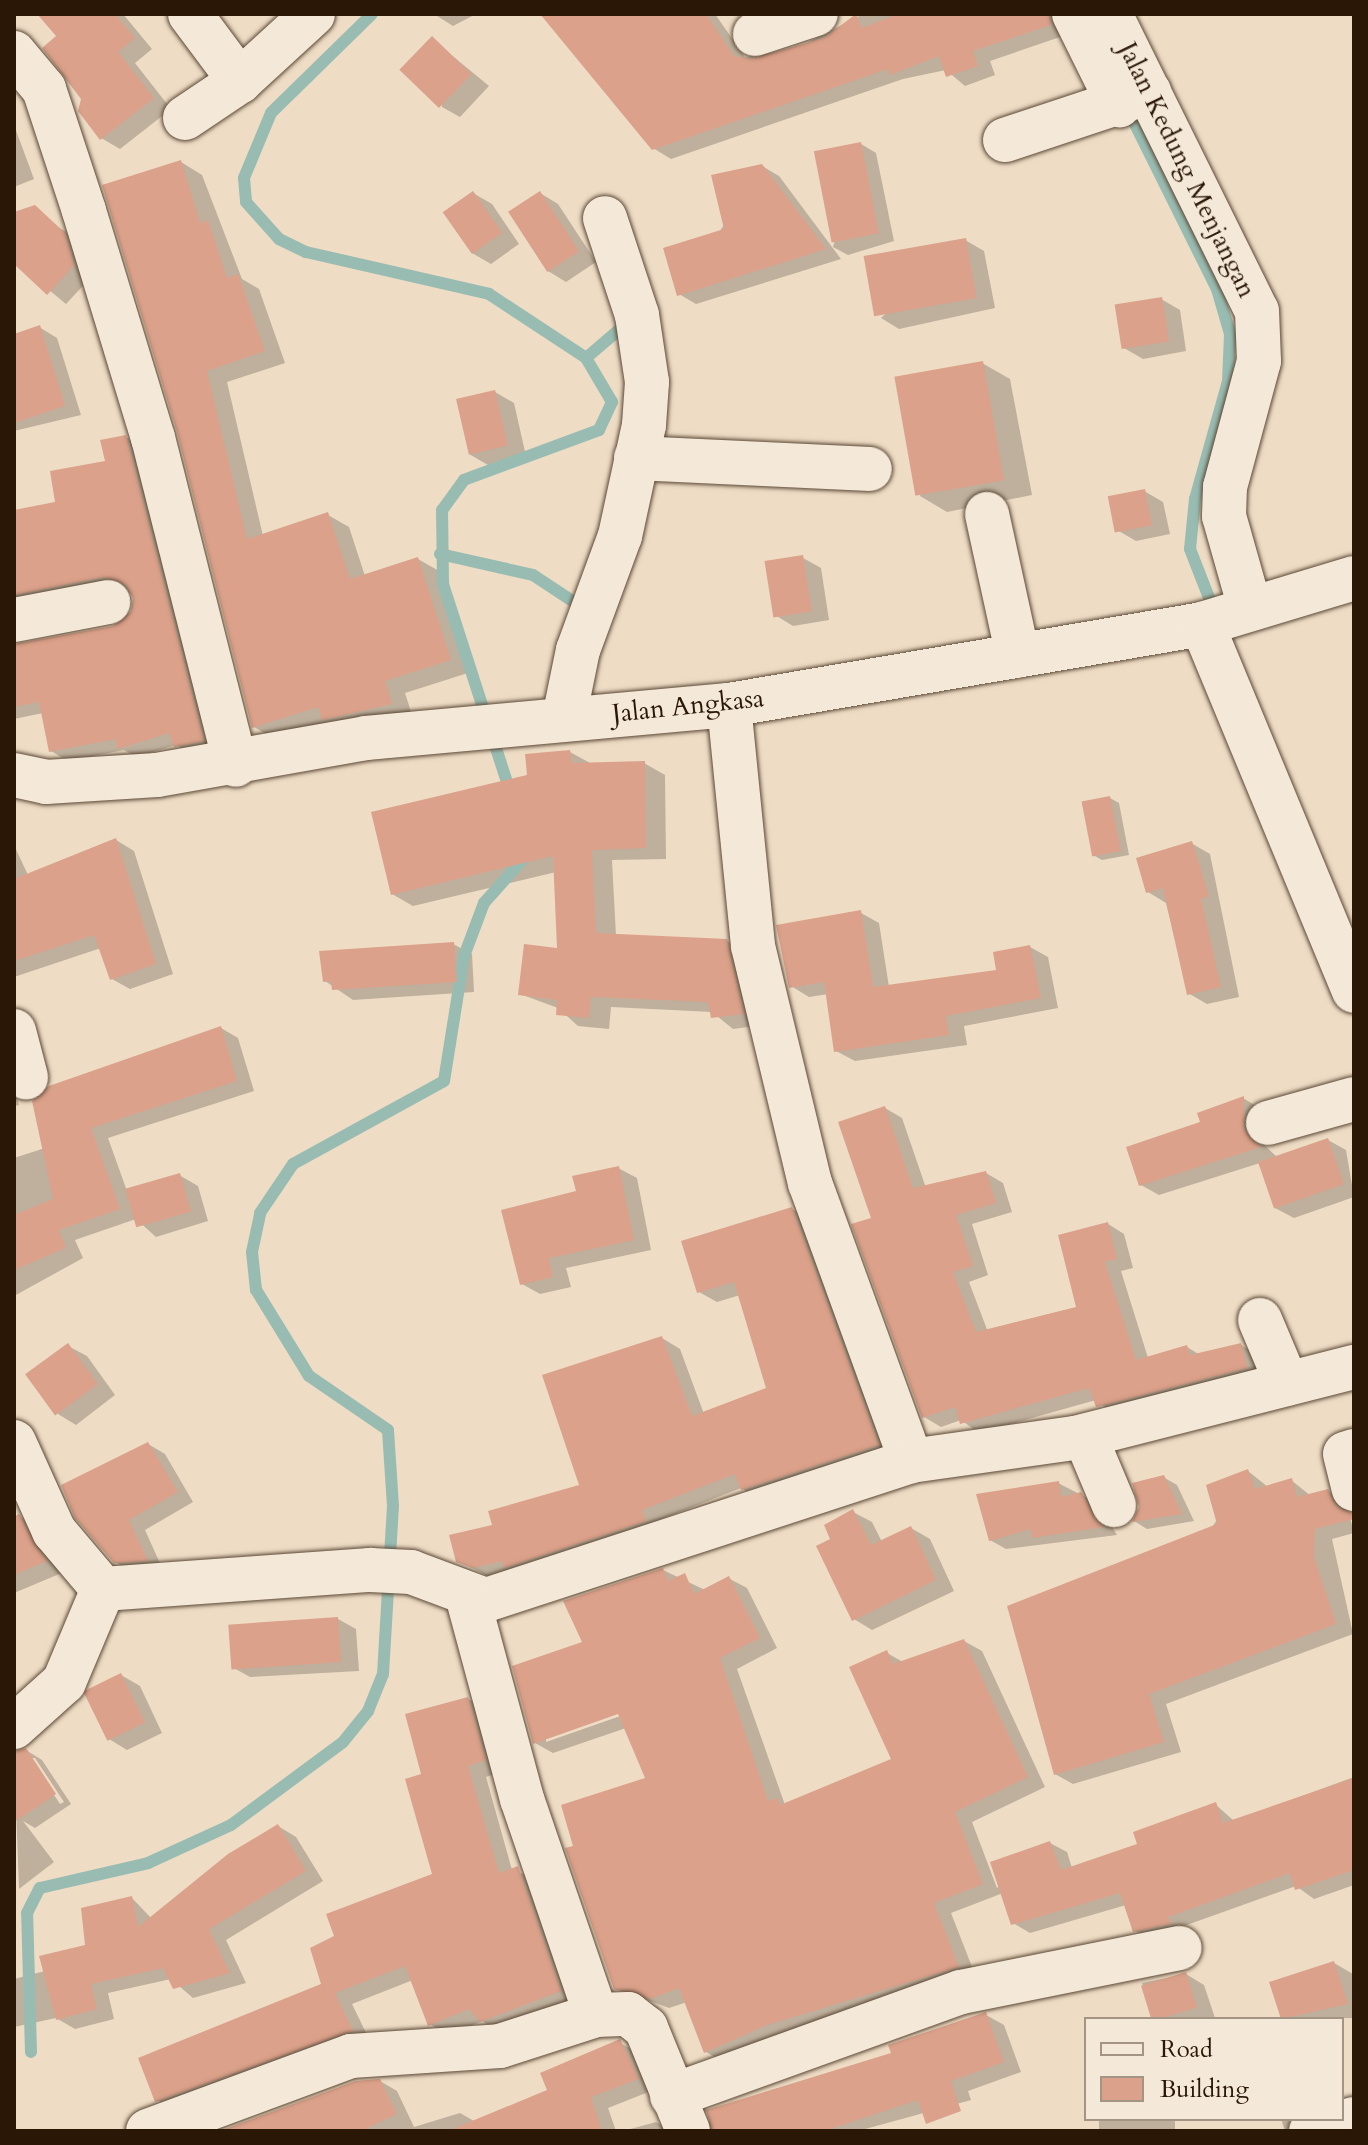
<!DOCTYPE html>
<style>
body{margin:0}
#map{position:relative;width:1368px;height:2145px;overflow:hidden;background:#eedcc5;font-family:Cardo,serif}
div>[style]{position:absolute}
.shadow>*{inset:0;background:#0003;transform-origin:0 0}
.stream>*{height:12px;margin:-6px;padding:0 6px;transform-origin:6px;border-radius:6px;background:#99bcb2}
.building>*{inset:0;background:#dba18a;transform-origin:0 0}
.roads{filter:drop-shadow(0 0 2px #5b4835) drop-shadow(0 0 2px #5b4835)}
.minor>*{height:44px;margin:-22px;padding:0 22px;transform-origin:22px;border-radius:22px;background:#f4e8d9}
.tertiary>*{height:44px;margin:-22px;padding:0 22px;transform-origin:22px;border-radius:22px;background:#f4e8d9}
span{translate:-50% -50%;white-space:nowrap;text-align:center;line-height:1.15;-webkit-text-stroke:8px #f4e8d9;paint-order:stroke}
.street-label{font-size:26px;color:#2a1705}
.frame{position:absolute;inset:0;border:16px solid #2a1705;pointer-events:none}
.legend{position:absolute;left:1084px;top:2017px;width:260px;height:104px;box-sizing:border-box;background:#f4e8d9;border:2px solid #a39484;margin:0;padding:10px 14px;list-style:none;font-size:24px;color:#2a1705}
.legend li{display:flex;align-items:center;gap:16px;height:40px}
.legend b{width:40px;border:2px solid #a39484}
</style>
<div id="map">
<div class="shadow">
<div style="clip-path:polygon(39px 14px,123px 14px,152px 49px,135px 63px,171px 109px,120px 149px,101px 138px,59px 36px)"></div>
<div style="clip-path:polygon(434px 14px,476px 14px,453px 26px)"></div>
<div style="clip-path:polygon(541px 14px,715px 14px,745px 57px,793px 50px,863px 14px,1070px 14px,1069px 34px,990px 61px,995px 75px,965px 86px,946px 70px,903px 79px,671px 159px,653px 148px)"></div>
<div style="clip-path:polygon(432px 39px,489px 86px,460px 117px,442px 107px)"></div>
<div style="clip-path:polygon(14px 125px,34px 179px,14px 187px)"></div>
<div style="clip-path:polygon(861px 144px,876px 153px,894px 241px,848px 255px,833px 247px)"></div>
<div style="clip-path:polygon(181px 162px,202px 175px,242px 279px,259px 289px,285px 363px,227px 382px,263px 536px,328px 515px,349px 527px,365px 576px,418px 559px,439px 571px,471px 672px,405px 693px,412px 715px,345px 731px,329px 722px,275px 739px,254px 727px,179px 431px)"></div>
<div style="clip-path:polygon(762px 166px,779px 176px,841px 259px,696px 304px,679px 294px)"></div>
<div style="clip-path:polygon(473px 193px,492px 204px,519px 244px,491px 264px,472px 253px)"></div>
<div style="clip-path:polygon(540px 193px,558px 204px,596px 262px,566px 282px,548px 271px)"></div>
<div style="clip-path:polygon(51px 223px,70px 234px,92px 276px,66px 304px,14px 261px,14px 237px)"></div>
<div style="clip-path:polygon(965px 240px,984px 251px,995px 308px,899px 329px,881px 318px)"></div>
<div style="clip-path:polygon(1161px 299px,1180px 310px,1186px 351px,1143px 359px,1124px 348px)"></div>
<div style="clip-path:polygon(39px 327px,57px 338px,81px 415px,14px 431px,14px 336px)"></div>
<div style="clip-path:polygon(982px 363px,1010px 379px,1032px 495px,947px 512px,920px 496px)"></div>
<div style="clip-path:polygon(495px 392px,514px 403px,526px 456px,488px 465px,469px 454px)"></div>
<div style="clip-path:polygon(126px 437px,143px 447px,220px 750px,193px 755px,176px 745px,136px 757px,124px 750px,68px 761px,51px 751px,43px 713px,14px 719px,14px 646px,114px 628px,133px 612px,135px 598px,123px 586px,26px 604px,14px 615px,14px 512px,50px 508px,107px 463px)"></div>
<div style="clip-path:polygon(1144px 491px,1163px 502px,1170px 534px,1136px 541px,1117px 530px)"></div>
<div style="clip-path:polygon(803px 558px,821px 568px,829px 620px,793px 626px,775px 615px)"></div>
<div style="clip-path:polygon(570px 752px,590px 763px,644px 763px,665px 775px,666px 859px,612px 860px,616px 936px,727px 941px,747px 953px,763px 1025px,733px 1029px,712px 1012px,611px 1007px,609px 1029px,578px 1026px,558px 1008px,520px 994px,559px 950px,556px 872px,413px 906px,392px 894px,529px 777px)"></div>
<div style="clip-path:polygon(1110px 798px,1119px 803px,1129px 855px,1102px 860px,1093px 855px)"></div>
<div style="clip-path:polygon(116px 840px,134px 851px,173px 974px,130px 989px,112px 979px,101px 948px,14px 977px,14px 845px,28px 875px)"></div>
<div style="clip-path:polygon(1191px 843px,1210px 854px,1239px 997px,1207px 1004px,1188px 993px,1166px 903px,1148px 892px)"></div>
<div style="clip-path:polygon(861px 913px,879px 923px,889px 987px,999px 971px,1030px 947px,1048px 957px,1058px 1008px,964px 1026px,967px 1045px,855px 1061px,836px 1051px,828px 994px,809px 997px,791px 986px)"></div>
<div style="clip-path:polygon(453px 944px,472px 954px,474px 992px,353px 1000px,325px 981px)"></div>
<div style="clip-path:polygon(221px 1028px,238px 1038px,254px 1091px,108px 1138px,127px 1191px,179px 1175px,198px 1186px,208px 1221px,156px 1237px,136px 1219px,75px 1240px,83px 1258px,14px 1296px,14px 1158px,48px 1147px)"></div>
<div style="clip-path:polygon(14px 1088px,19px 1105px,14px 1106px)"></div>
<div style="clip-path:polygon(1243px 1098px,1261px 1109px,1262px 1143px,1277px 1157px,1328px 1140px,1346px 1150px,1354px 1197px,1294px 1218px,1275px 1208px,1260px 1163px,1159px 1195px,1141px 1185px,1202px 1123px)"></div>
<div style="clip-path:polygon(885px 1108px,902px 1118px,926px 1188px,986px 1173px,1003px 1183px,1012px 1212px,972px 1224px,988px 1275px,969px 1282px,988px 1332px,1078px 1309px,1108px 1224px,1124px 1234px,1133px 1268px,1121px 1271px,1148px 1358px,1187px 1347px,1200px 1355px,1241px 1345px,1258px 1355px,1263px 1377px,1115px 1415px,1096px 1400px,979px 1433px,961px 1420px,941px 1427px,924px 1417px,873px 1219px)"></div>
<div style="clip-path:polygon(618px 1168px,637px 1178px,651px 1250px,566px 1268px,571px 1287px,540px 1294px,522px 1284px,578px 1192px)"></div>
<div style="clip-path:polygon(792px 1209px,810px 1219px,896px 1455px,760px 1500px,741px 1488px,659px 1520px,663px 1531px,492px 1578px,458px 1561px,494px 1526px,581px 1487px,662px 1338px,680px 1349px,704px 1414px,768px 1390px,740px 1295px,717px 1302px,699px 1292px)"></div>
<div style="clip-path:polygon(68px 1346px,87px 1356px,115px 1395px,76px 1425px,58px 1414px)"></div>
<div style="clip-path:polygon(148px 1444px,165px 1454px,193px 1502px,145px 1530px,163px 1570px,133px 1572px,115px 1562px)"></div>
<div style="clip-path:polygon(1248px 1471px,1268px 1487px,1291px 1480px,1311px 1496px,1328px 1491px,1346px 1502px,1354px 1533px,1332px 1539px,1353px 1634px,1166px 1704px,1181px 1752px,1073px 1784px,1055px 1774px)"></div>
<div style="clip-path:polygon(1163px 1477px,1177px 1485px,1194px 1521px,1147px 1529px,1134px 1521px)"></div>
<div style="clip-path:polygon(1058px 1483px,1097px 1503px,1117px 1535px,1006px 1549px,990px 1540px)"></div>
<div style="clip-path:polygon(853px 1512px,872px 1522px,882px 1542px,911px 1528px,930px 1539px,954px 1591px,872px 1630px,854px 1619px,833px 1540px)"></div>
<div style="clip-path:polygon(19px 1516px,37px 1527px,64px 1572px,14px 1593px)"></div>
<div style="clip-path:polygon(evenodd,663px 1570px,705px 1590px,728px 1578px,747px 1588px,777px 1648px,737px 1669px,785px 1805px,894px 1760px,887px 1653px,903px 1662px,964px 1641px,982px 1651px,1045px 1787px,972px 1822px,997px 1888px,1050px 1843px,1067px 1852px,1072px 1868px,1139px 1845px,1215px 1804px,1234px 1821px,1354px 1777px,1354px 1885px,1314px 1899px,1296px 1886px,1184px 1926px,1186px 1933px,1152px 1940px,1135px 1931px,1126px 1905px,1030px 1933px,1013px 1923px,1003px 1893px,951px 1913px,976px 1977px,724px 2062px,706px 2052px,687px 2002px,669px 2008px,615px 1988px,576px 1847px,648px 1779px,626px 1728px,553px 1753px,535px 1743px,584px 1643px,663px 1570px,627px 1709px,629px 1713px,546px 1742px,546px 1737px,627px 1709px)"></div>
<div style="clip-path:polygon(338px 1619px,356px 1629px,359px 1671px,250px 1677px,232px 1667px)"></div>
<div style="clip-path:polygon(121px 1675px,140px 1686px,162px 1733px,127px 1750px,109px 1739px,91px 1689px)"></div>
<div style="clip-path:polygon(468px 1699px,487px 1709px,503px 1771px,486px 1777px,512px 1870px,537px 1879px,579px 2002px,500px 2032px,482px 2021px,448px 2035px,430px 2024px,413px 1980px,352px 2004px,370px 2041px,175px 2111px,157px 2100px,324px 1985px,434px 1875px,423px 1776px)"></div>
<div style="clip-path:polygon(evenodd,26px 1750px,42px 1760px,71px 1804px,35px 1828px,23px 1821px,54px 1862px,19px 1889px,14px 1752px,26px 1750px,30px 1758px,35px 1758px,64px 1802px,60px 1804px,30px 1758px)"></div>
<div style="clip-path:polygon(278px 1826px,296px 1837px,323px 1881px,226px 1940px,246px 1983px,193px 1998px,171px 1979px,108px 1993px,114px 2019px,75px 2029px,56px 2018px,14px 2027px,14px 1979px,45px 1971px,87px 1946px,132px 1898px,152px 1919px)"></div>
<div style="clip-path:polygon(1334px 1963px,1353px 1974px,1354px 2018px,1283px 2019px,1271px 1983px)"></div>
<div style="clip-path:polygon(1186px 1974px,1204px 1985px,1215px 2018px,1154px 2019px,1142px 1983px)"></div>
<div style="clip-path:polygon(986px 2015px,1004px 2025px,1021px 2072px,968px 2091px,971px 2100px,858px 2131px,709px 2131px,709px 2112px,893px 2054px)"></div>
<div style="clip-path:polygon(618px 2042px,637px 2052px,656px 2089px,608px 2108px,616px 2131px,223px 2131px,380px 2081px,397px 2091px,414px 2127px,460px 2113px,474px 2121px,549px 2091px)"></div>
<div style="left:1099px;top:2119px;width:76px;height:13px"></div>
<div style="clip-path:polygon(1281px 2119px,1319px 2119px,1307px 2131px,1285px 2131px)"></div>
<div style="clip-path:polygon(656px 2122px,672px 2131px,623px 2131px)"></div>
</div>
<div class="stream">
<div style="left:372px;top:14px;width:141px;rotate:135.6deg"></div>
<div style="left:271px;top:113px;width:70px;rotate:112.6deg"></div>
<div style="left:244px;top:178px;width:24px;rotate:85deg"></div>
<div style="left:246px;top:202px;width:50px;rotate:48.3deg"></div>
<div style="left:279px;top:239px;width:30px;rotate:26deg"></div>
<div style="left:306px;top:252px;width:188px;rotate:12.9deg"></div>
<div style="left:489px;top:294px;width:116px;rotate:33.4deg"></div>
<div style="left:586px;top:358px;width:51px;rotate:59.4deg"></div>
<div style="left:612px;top:402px;width:31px;rotate:115deg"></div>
<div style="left:599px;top:430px;width:144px;rotate:159.7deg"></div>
<div style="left:464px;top:480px;width:37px;rotate:126deg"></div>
<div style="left:442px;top:510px;width:74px;rotate:89.2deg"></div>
<div style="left:443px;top:584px;width:222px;rotate:72.1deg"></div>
<div style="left:1127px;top:108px;width:202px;rotate:63.6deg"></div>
<div style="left:1217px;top:289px;width:47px;rotate:73.9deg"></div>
<div style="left:1230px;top:334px;width:47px;rotate:92.4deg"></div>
<div style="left:1228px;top:381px;width:123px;rotate:105.6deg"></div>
<div style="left:1195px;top:499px;width:50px;rotate:95.7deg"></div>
<div style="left:1190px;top:549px;width:69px;rotate:68.7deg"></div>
<div style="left:586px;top:358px;width:54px;rotate:-40.5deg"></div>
<div style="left:440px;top:554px;width:95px;rotate:12.7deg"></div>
<div style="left:533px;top:575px;width:49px;rotate:33.4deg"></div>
<div style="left:31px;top:2052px;width:139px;rotate:-91.6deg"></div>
<div style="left:27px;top:1913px;width:28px;rotate:-63deg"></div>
<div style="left:40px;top:1888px;width:111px;rotate:-13deg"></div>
<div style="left:148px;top:1863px;width:91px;rotate:-24.6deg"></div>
<div style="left:231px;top:1825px;width:139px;rotate:-36.5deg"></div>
<div style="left:343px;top:1742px;width:40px;rotate:-51deg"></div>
<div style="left:368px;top:1711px;width:40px;rotate:-68deg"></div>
<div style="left:383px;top:1674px;width:168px;rotate:-86.6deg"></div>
<div style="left:393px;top:1506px;width:76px;rotate:-93.8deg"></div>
<div style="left:388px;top:1430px;width:96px;rotate:-145.6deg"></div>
<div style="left:309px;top:1376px;width:101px;rotate:-121.6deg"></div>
<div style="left:256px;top:1290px;width:38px;rotate:-96deg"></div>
<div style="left:252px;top:1252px;width:40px;rotate:-78deg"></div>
<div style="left:260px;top:1213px;width:59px;rotate:-56deg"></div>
<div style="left:293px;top:1164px;width:172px;rotate:-28.8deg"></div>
<div style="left:444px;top:1081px;width:127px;rotate:-80.9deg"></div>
<div style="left:464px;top:956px;width:57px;rotate:-69.3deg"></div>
<div style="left:484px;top:903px;width:71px;rotate:-48.4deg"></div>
</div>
<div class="building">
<div style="clip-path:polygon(37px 14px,115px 14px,135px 38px,118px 52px,154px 98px,100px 140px,78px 111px,81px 99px,42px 48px,56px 36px)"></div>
<div style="clip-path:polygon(540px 14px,706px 14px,734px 56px,751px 59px,824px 38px,856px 14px,862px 28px,898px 14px,1049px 14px,1051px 25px,973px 51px,978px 66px,946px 77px,939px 56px,890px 75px,888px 69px,652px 150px)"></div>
<div style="left:432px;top:36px;width:55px;height:47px;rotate:44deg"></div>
<div style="left:861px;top:142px;width:93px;height:48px;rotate:79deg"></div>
<div style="clip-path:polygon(181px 160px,200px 223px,208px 220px,227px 278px,238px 274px,265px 351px,207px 371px,247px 539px,328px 512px,350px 579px,418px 557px,451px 660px,385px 681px,392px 704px,322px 720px,318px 707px,252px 728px,177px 432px,102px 185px)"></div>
<div style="clip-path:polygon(762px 164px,826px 249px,677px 296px,663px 248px,724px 229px,711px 175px)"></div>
<div style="left:473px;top:191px;width:51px;height:37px;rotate:55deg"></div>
<div style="left:540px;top:191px;width:72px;height:38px;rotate:57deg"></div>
<div style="clip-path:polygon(35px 205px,65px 233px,74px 265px,47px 295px,14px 264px,14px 212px)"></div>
<div style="left:966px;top:238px;width:61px;height:104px;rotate:80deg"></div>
<div style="left:1162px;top:297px;width:45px;height:48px;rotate:81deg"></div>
<div style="clip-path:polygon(40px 325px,65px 406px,14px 423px,14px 334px)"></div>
<div style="left:983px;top:361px;width:121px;height:90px;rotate:80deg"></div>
<div style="left:495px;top:390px;width:57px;height:40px;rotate:77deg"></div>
<div style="clip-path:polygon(126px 435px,204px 741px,174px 747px,169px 733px,118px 749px,115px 739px,49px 752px,39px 702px,14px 707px,14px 644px,113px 626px,131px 611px,133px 598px,126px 585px,104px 577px,14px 595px,14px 510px,55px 502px,50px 471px,105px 461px,100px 440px)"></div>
<div style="left:1145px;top:489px;width:37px;height:38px;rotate:79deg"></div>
<div style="left:803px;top:555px;width:57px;height:39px;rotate:81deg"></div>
<div style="clip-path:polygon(570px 750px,572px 763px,645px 761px,646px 848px,592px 850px,596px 933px,727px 939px,744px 1014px,711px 1018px,708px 1002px,591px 997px,589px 1018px,556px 1015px,557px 1000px,518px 995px,524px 944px,557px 948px,553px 856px,391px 895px,371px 812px,527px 775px,525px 754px)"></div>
<div style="left:1110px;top:796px;width:56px;height:29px;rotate:79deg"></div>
<div style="clip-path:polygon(116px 838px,156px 964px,110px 980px,94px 935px,14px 961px,14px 879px)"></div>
<div style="clip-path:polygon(1192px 841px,1209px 896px,1201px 899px,1221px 987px,1187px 995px,1163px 888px,1146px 893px,1136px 858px)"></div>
<div style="clip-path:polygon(861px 910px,873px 987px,996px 970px,993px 952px,1030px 945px,1041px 998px,946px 1016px,949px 1035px,834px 1052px,824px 982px,789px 988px,776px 925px)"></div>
<div style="clip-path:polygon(454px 942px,457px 982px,332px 990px,331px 981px,323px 982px,319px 951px)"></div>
<div style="clip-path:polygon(221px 1026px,237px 1081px,91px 1128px,120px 1209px,59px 1230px,66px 1248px,14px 1270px,14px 1215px,53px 1199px,32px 1101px,49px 1086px)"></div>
<div style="clip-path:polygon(1244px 1096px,1244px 1130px,1261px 1147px,1139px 1186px,1126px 1147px,1200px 1122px,1197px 1113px)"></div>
<div style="clip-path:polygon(885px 1106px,913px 1188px,986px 1171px,996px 1203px,956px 1215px,973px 1266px,953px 1272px,976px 1332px,1076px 1307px,1058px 1235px,1108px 1222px,1117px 1259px,1105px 1262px,1136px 1360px,1187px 1345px,1190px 1355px,1241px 1343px,1247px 1368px,1096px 1407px,1089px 1388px,960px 1424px,955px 1407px,922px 1418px,851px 1224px,871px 1218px,838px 1122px)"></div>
<div style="left:1328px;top:1138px;width:49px;height:74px;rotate:71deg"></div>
<div style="clip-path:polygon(619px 1166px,634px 1240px,549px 1258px,553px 1277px,520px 1285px,501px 1210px,576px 1191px,572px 1176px)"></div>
<div style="left:180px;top:1173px;width:40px;height:57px;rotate:74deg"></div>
<div style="clip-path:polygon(792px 1207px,879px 1445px,741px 1490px,735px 1474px,642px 1510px,646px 1521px,504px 1568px,502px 1561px,473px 1568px,456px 1562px,449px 1535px,492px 1525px,488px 1511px,579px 1485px,542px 1375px,662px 1336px,692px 1416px,766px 1388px,734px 1282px,697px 1293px,681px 1241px)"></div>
<div style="left:68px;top:1343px;width:51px;height:53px;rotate:54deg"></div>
<div style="clip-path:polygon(148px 1442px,178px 1492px,129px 1520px,148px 1561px,114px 1563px,75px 1518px,61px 1485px)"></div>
<div style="clip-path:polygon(1248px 1469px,1255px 1489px,1292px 1478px,1297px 1497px,1328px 1489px,1337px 1507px,1353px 1513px,1354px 1519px,1315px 1529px,1314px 1557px,1336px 1624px,1149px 1694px,1164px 1742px,1054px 1775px,1007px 1606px,1217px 1524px,1206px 1485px)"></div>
<div style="clip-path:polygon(1164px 1475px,1182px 1514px,1132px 1522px,1139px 1507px,1132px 1483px)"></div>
<div style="clip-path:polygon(1059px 1481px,1061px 1497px,1081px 1492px,1103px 1527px,1032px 1538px,1031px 1529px,989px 1541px,976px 1494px)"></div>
<div style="clip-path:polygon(853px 1509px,871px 1545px,911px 1526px,936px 1580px,852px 1621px,816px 1546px,830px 1539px,824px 1525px)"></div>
<div style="clip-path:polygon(19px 1514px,47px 1561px,14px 1575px,14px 1517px)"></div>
<div style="clip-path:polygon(663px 1568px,668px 1581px,685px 1573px,694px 1594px,729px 1576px,760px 1638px,720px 1658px,768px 1801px,778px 1798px,780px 1805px,891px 1759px,849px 1667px,887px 1650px,893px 1664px,964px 1639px,1028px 1777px,955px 1812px,983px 1884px,934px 1903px,959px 1967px,767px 2025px,704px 2053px,679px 1988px,650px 1999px,614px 1989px,565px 1848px,573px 1846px,561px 1805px,645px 1778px,618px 1714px,533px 1744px,512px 1666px,582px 1642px,563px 1601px)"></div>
<div style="left:338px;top:1617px;width:45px;height:110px;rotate:86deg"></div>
<div style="left:121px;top:1673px;width:55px;height:42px;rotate:64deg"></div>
<div style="clip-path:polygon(468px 1697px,486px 1760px,468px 1766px,499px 1873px,518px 1866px,561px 1991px,480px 2022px,469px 2009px,428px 2026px,405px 1966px,335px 1993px,353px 2031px,155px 2102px,138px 2058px,321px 1984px,310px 1948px,334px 1936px,326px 1914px,432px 1874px,405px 1779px,421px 1774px,405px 1714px)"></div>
<div style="clip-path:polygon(26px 1748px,56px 1794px,14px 1822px,14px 1751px)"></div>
<div style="clip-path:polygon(1354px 1778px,1354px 1870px,1295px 1890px,1290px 1873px,1168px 1917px,1171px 1924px,1133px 1932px,1120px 1893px,1011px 1925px,990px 1862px,1050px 1841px,1061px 1870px,1137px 1844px,1133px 1832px,1216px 1802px,1223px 1823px)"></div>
<div style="clip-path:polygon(278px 1824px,306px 1871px,209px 1929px,230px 1973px,173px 1989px,163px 1968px,91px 1984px,97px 2009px,56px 2020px,39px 1956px,85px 1945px,81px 1908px,132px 1896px,138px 1927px,228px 1854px)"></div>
<div style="clip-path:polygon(1334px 1961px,1348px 2004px,1281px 2019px,1269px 1982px)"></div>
<div style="left:1186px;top:1972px;width:37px;height:47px;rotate:73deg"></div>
<div style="clip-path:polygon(986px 2012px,1004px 2062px,951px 2081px,961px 2111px,926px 2124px,918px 2100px,824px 2131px,712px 2131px,706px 2110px,891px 2053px,888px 2045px)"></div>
<div style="clip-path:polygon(620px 2039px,639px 2079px,591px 2097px,602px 2131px,448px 2131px,547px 2090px,540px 2073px)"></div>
<div style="clip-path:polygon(380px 2079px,397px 2114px,361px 2131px,220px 2131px,356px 2081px)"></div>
</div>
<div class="roads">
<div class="minor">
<div style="left:190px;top:14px;width:84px;rotate:53.3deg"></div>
<div style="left:1074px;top:14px;width:102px;rotate:63.7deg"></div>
<div style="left:1110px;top:14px;width:331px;rotate:63.7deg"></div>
<div style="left:1257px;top:311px;width:50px;rotate:87.7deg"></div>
<div style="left:1259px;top:361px;width:131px;rotate:105.1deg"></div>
<div style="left:1225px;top:487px;width:29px;rotate:92deg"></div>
<div style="left:1224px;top:516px;width:96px;rotate:74.2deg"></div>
<div style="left:755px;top:34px;width:64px;rotate:-18.2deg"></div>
<div style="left:14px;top:53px;width:47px;rotate:50.2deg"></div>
<div style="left:44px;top:89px;width:128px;rotate:71.8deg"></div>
<div style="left:84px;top:211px;width:237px;rotate:73.1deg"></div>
<div style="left:153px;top:438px;width:337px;rotate:75.8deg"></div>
<div style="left:185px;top:118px;width:66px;rotate:-33.9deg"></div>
<div style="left:240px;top:81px;width:99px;rotate:-42.5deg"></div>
<div style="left:1005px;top:140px;width:152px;rotate:-18.4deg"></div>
<div style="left:636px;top:458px;width:234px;rotate:2.7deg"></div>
<div style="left:987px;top:514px;width:145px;rotate:77.7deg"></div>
<div style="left:14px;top:620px;width:96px;rotate:-10.8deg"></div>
<div style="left:1202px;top:624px;width:397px;rotate:67.5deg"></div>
<div style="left:729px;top:705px;width:242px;rotate:84.3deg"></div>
<div style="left:753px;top:946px;width:244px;rotate:76.5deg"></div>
<div style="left:810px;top:1183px;width:296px;rotate:70deg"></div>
<div style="left:564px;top:718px;width:69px;rotate:-78.4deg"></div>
<div style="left:578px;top:650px;width:121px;rotate:-69.8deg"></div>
<div style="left:620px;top:536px;width:114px;rotate:-77.8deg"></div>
<div style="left:644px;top:425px;width:43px;rotate:-86deg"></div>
<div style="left:647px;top:382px;width:68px;rotate:-98.5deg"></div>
<div style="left:637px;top:315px;width:102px;rotate:-108.3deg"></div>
<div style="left:14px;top:1031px;width:48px;rotate:75.4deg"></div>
<div style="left:1268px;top:1123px;width:89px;rotate:-15.6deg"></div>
<div style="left:1260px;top:1320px;width:69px;rotate:67.1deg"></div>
<div style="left:1085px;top:1436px;width:75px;rotate:67.2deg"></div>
<div style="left:14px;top:1442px;width:98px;rotate:65.8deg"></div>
<div style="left:54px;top:1531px;width:76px;rotate:49.8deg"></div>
<div style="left:103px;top:1589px;width:268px;rotate:-4.1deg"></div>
<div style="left:370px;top:1570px;width:41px;rotate:2.8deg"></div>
<div style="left:411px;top:1572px;width:80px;rotate:20.5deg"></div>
<div style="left:486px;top:1600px;width:447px;rotate:-18.1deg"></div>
<div style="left:911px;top:1461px;width:166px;rotate:-8deg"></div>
<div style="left:1075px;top:1438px;width:288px;rotate:-14.3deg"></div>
<div style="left:1354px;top:1451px;width:9px;rotate:162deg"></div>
<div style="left:1345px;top:1454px;width:36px;rotate:76deg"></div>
<div style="left:468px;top:1599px;width:207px;rotate:74.9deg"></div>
<div style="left:522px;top:1799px;width:228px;rotate:71.1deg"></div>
<div style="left:14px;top:1727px;width:67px;rotate:-42deg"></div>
<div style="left:64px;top:1682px;width:101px;rotate:-67.2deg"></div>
<div style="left:672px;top:2096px;width:307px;rotate:-19.8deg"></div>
<div style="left:961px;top:1992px;width:223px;rotate:-11.4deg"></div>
<div style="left:148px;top:2131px;width:216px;rotate:-20.3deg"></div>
<div style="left:351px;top:2056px;width:149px;rotate:-3.8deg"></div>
<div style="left:500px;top:2046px;width:101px;rotate:-17.9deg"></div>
<div style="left:596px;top:2015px;width:32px;rotate:-2deg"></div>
<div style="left:628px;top:2014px;width:23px;rotate:38deg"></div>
<div style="left:646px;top:2028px;width:111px;rotate:67.8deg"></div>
<div style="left:1311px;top:2131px;width:45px;rotate:-15.6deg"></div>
</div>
<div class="tertiary">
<div style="left:14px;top:775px;width:33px;rotate:12deg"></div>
<div style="left:46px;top:782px;width:111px;rotate:-3.6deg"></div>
<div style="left:157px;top:775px;width:212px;rotate:-10deg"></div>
<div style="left:366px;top:738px;width:364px;rotate:-5.2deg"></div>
<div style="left:729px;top:705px;width:480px;rotate:-9.7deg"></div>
<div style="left:1202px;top:624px;width:159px;rotate:-16.8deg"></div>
</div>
</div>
<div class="street-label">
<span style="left:1187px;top:170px;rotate:64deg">Jalan Kedung Menjangan</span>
<span style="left:688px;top:706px;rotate:-6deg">Jalan Angkasa</span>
</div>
<div class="frame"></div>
<ul class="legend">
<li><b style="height:10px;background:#f4e8d9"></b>Road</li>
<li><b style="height:22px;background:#dba18a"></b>Building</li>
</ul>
</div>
